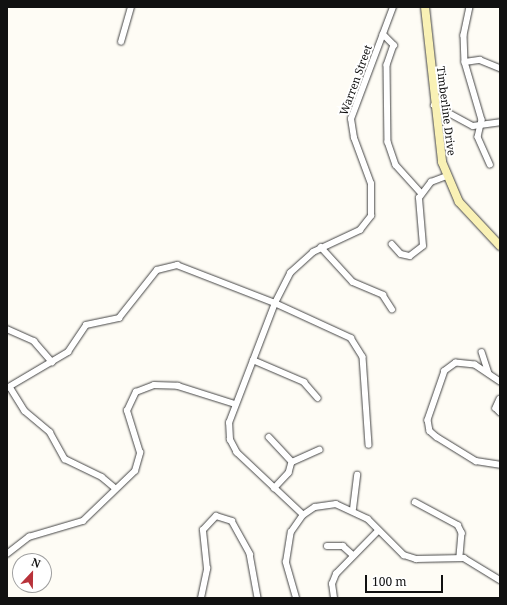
<!DOCTYPE html>
<style>
body{margin:0}
#map{position:relative;width:507px;height:605px;overflow:hidden;background:#fefcf5;font-family:"Noto Serif",serif}
div>[style]{position:absolute}
.roads{filter:drop-shadow(0 0 1px #444) drop-shadow(0 0 1px #444)}
.street>*{height:5.5px;margin:-2.75px;padding:0 2.75px;transform-origin:2.75px;border-radius:2.75px;background:#fff}
.secondary>*{height:8px;margin:-4px;padding:0 4px;transform-origin:4px;border-radius:4px;background:#f9f1b5}
span{translate:-50% -50%;white-space:nowrap;text-align:center;line-height:1.15;-webkit-text-stroke:4px #fff;paint-order:stroke}
.street-label{font-size:11px;color:#111}
.frame{position:absolute;inset:0;border:8px solid #111;pointer-events:none}
.north{position:absolute;left:12px;top:553px;width:40px;height:40px;box-sizing:border-box;background:#fff;border:1px solid #a0a0a0;border-radius:50%;rotate:22deg;font-size:11px;font-weight:700;line-height:16px;text-align:center;color:#111}
.north::after{content:'';display:block;margin:auto;width:14px;height:18px;background:#b8323a;clip-path:polygon(50% 0,100% 100%,50% 72%,0 100%)}
.scale{position:absolute;left:365px;top:575px;width:78px;height:18px;box-sizing:border-box;border:2px solid #111;border-top:0;padding-left:5px;font-size:12px;line-height:14px;white-space:nowrap;color:#111;-webkit-text-stroke:3px #fff;paint-order:stroke}
</style>
<div id="map">
<div class="roads">
<div class="street">
<div style="left:470px;top:7px;width:29px;rotate:102deg"></div>
<div style="left:464px;top:35px;width:27px;rotate:88deg"></div>
<div style="left:465px;top:62px;width:60px;rotate:73.7deg"></div>
<div style="left:482px;top:120px;width:17px;rotate:103deg"></div>
<div style="left:478px;top:137px;width:30px;rotate:66deg"></div>
<div style="left:383px;top:34px;width:16px;rotate:45deg"></div>
<div style="left:394px;top:45px;width:21px;rotate:109deg"></div>
<div style="left:387px;top:65px;width:77px;rotate:89.3deg"></div>
<div style="left:388px;top:142px;width:24px;rotate:71deg"></div>
<div style="left:396px;top:165px;width:38px;rotate:48deg"></div>
<div style="left:121px;top:42px;width:36px;rotate:-74deg"></div>
<div style="left:465px;top:62px;width:15px;rotate:-8deg"></div>
<div style="left:480px;top:60px;width:22px;rotate:22deg"></div>
<div style="left:434px;top:105px;width:44px;rotate:28.3deg"></div>
<div style="left:473px;top:126px;width:27px;rotate:-8deg"></div>
<div style="left:392px;top:244px;width:13px;rotate:48deg"></div>
<div style="left:401px;top:254px;width:9px;rotate:13deg"></div>
<div style="left:410px;top:256px;width:16px;rotate:-38deg"></div>
<div style="left:423px;top:246px;width:48px;rotate:-94.8deg"></div>
<div style="left:419px;top:198px;width:20px;rotate:-53deg"></div>
<div style="left:431px;top:182px;width:17px;rotate:-21deg"></div>
<div style="left:321px;top:247px;width:47px;rotate:47.6deg"></div>
<div style="left:353px;top:282px;width:33px;rotate:23deg"></div>
<div style="left:383px;top:295px;width:17px;rotate:57deg"></div>
<div style="left:7px;top:329px;width:30px;rotate:24deg"></div>
<div style="left:34px;top:341px;width:28px;rotate:49deg"></div>
<div style="left:482px;top:352px;width:22px;rotate:72deg"></div>
<div style="left:253px;top:360px;width:56px;rotate:23.3deg"></div>
<div style="left:304px;top:382px;width:21px;rotate:49deg"></div>
<div style="left:500px;top:382px;width:30px;rotate:-146deg"></div>
<div style="left:475px;top:365px;width:19px;rotate:-174deg"></div>
<div style="left:456px;top:363px;width:14px;rotate:144deg"></div>
<div style="left:445px;top:371px;width:52px;rotate:109.1deg"></div>
<div style="left:428px;top:420px;width:11px;rotate:80deg"></div>
<div style="left:430px;top:431px;width:9px;rotate:41deg"></div>
<div style="left:437px;top:437px;width:46px;rotate:31.6deg"></div>
<div style="left:476px;top:461px;width:24px;rotate:9deg"></div>
<div style="left:10px;top:387px;width:28px;rotate:58deg"></div>
<div style="left:25px;top:411px;width:33px;rotate:40deg"></div>
<div style="left:50px;top:432px;width:31px;rotate:61deg"></div>
<div style="left:65px;top:459px;width:41px;rotate:25.9deg"></div>
<div style="left:102px;top:477px;width:17px;rotate:40deg"></div>
<div style="left:7px;top:388px;width:71px;rotate:-30.5deg"></div>
<div style="left:68px;top:352px;width:32px;rotate:-56deg"></div>
<div style="left:86px;top:325px;width:34px;rotate:-12deg"></div>
<div style="left:119px;top:318px;width:61px;rotate:-51.6deg"></div>
<div style="left:157px;top:270px;width:21px;rotate:-14deg"></div>
<div style="left:177px;top:265px;width:105px;rotate:21.2deg"></div>
<div style="left:275px;top:303px;width:84px;rotate:24.7deg"></div>
<div style="left:351px;top:338px;width:22px;rotate:58deg"></div>
<div style="left:363px;top:357px;width:88px;rotate:86.1deg"></div>
<div style="left:500px;top:399px;width:10px;rotate:114deg"></div>
<div style="left:496px;top:408px;width:6px;rotate:45deg"></div>
<div style="left:269px;top:437px;width:34px;rotate:47deg"></div>
<div style="left:292px;top:462px;width:11px;rotate:105deg"></div>
<div style="left:289px;top:473px;width:21px;rotate:133deg"></div>
<div style="left:292px;top:462px;width:30px;rotate:-24deg"></div>
<div style="left:415px;top:502px;width:49px;rotate:28.1deg"></div>
<div style="left:458px;top:525px;width:9px;rotate:63deg"></div>
<div style="left:462px;top:533px;width:24px;rotate:95deg"></div>
<div style="left:353px;top:509px;width:34px;rotate:-83deg"></div>
<div style="left:303px;top:515px;width:91px;rotate:-136.8deg"></div>
<div style="left:237px;top:453px;width:15px;rotate:-118deg"></div>
<div style="left:230px;top:440px;width:17px;rotate:-93deg"></div>
<div style="left:229px;top:423px;width:129px;rotate:-69deg"></div>
<div style="left:275px;top:303px;width:34px;rotate:-63deg"></div>
<div style="left:290px;top:273px;width:31px;rotate:-42deg"></div>
<div style="left:313px;top:252px;width:52px;rotate:-25.1deg"></div>
<div style="left:360px;top:230px;width:18px;rotate:-52deg"></div>
<div style="left:371px;top:216px;width:32px;rotate:-90deg"></div>
<div style="left:371px;top:184px;width:49px;rotate:-110.3deg"></div>
<div style="left:354px;top:138px;width:19px;rotate:-99deg"></div>
<div style="left:351px;top:119px;width:120px;rotate:-69.4deg"></div>
<div style="left:327px;top:546px;width:16px"></div>
<div style="left:343px;top:546px;width:13px;rotate:42deg"></div>
<div style="left:7px;top:554px;width:28px;rotate:-38deg"></div>
<div style="left:29px;top:537px;width:56px;rotate:-16.5deg"></div>
<div style="left:83px;top:521px;width:72px;rotate:-43.9deg"></div>
<div style="left:135px;top:471px;width:19px;rotate:-74deg"></div>
<div style="left:140px;top:453px;width:44px;rotate:-107.2deg"></div>
<div style="left:127px;top:411px;width:21px;rotate:-65deg"></div>
<div style="left:136px;top:392px;width:19px;rotate:-21deg"></div>
<div style="left:154px;top:385px;width:24px;rotate:2deg"></div>
<div style="left:178px;top:386px;width:60px;rotate:17.5deg"></div>
<div style="left:201px;top:598px;width:30px;rotate:-78deg"></div>
<div style="left:207px;top:569px;width:39px;rotate:-96deg"></div>
<div style="left:203px;top:530px;width:19px;rotate:-47deg"></div>
<div style="left:216px;top:516px;width:17px;rotate:17deg"></div>
<div style="left:232px;top:521px;width:38px;rotate:61deg"></div>
<div style="left:250px;top:554px;width:45px;rotate:79.7deg"></div>
<div style="left:296px;top:598px;width:37px;rotate:-106deg"></div>
<div style="left:286px;top:562px;width:30px;rotate:-81deg"></div>
<div style="left:291px;top:532px;width:21px;rotate:-55deg"></div>
<div style="left:303px;top:515px;width:14px;rotate:-34deg"></div>
<div style="left:315px;top:507px;width:21px;rotate:-8deg"></div>
<div style="left:336px;top:504px;width:35px;rotate:25deg"></div>
<div style="left:368px;top:519px;width:51px;rotate:45deg"></div>
<div style="left:404px;top:555px;width:13px;rotate:18deg"></div>
<div style="left:416px;top:559px;width:48px;rotate:-1.2deg"></div>
<div style="left:464px;top:558px;width:42px;rotate:31.4deg"></div>
<div style="left:334px;top:598px;width:14px;rotate:-98deg"></div>
<div style="left:332px;top:584px;width:11px;rotate:-68deg"></div>
<div style="left:336px;top:574px;width:60px;rotate:-45.7deg"></div>
</div>
<div class="secondary">
<div style="left:425px;top:7px;width:156px;rotate:83.7deg"></div>
<div style="left:442px;top:162px;width:43px;rotate:67deg"></div>
<div style="left:459px;top:202px;width:60px;rotate:47deg"></div>
</div>
</div>
<div class="street-label">
<span style="left:356px;top:80px;rotate:-70deg">Warren Street</span>
<span style="left:446px;top:111px;rotate:83deg">Timberline Drive</span>
</div>
<div class="frame"></div>
<div class="north">N</div>
<div class="scale">100 m</div>
</div>
